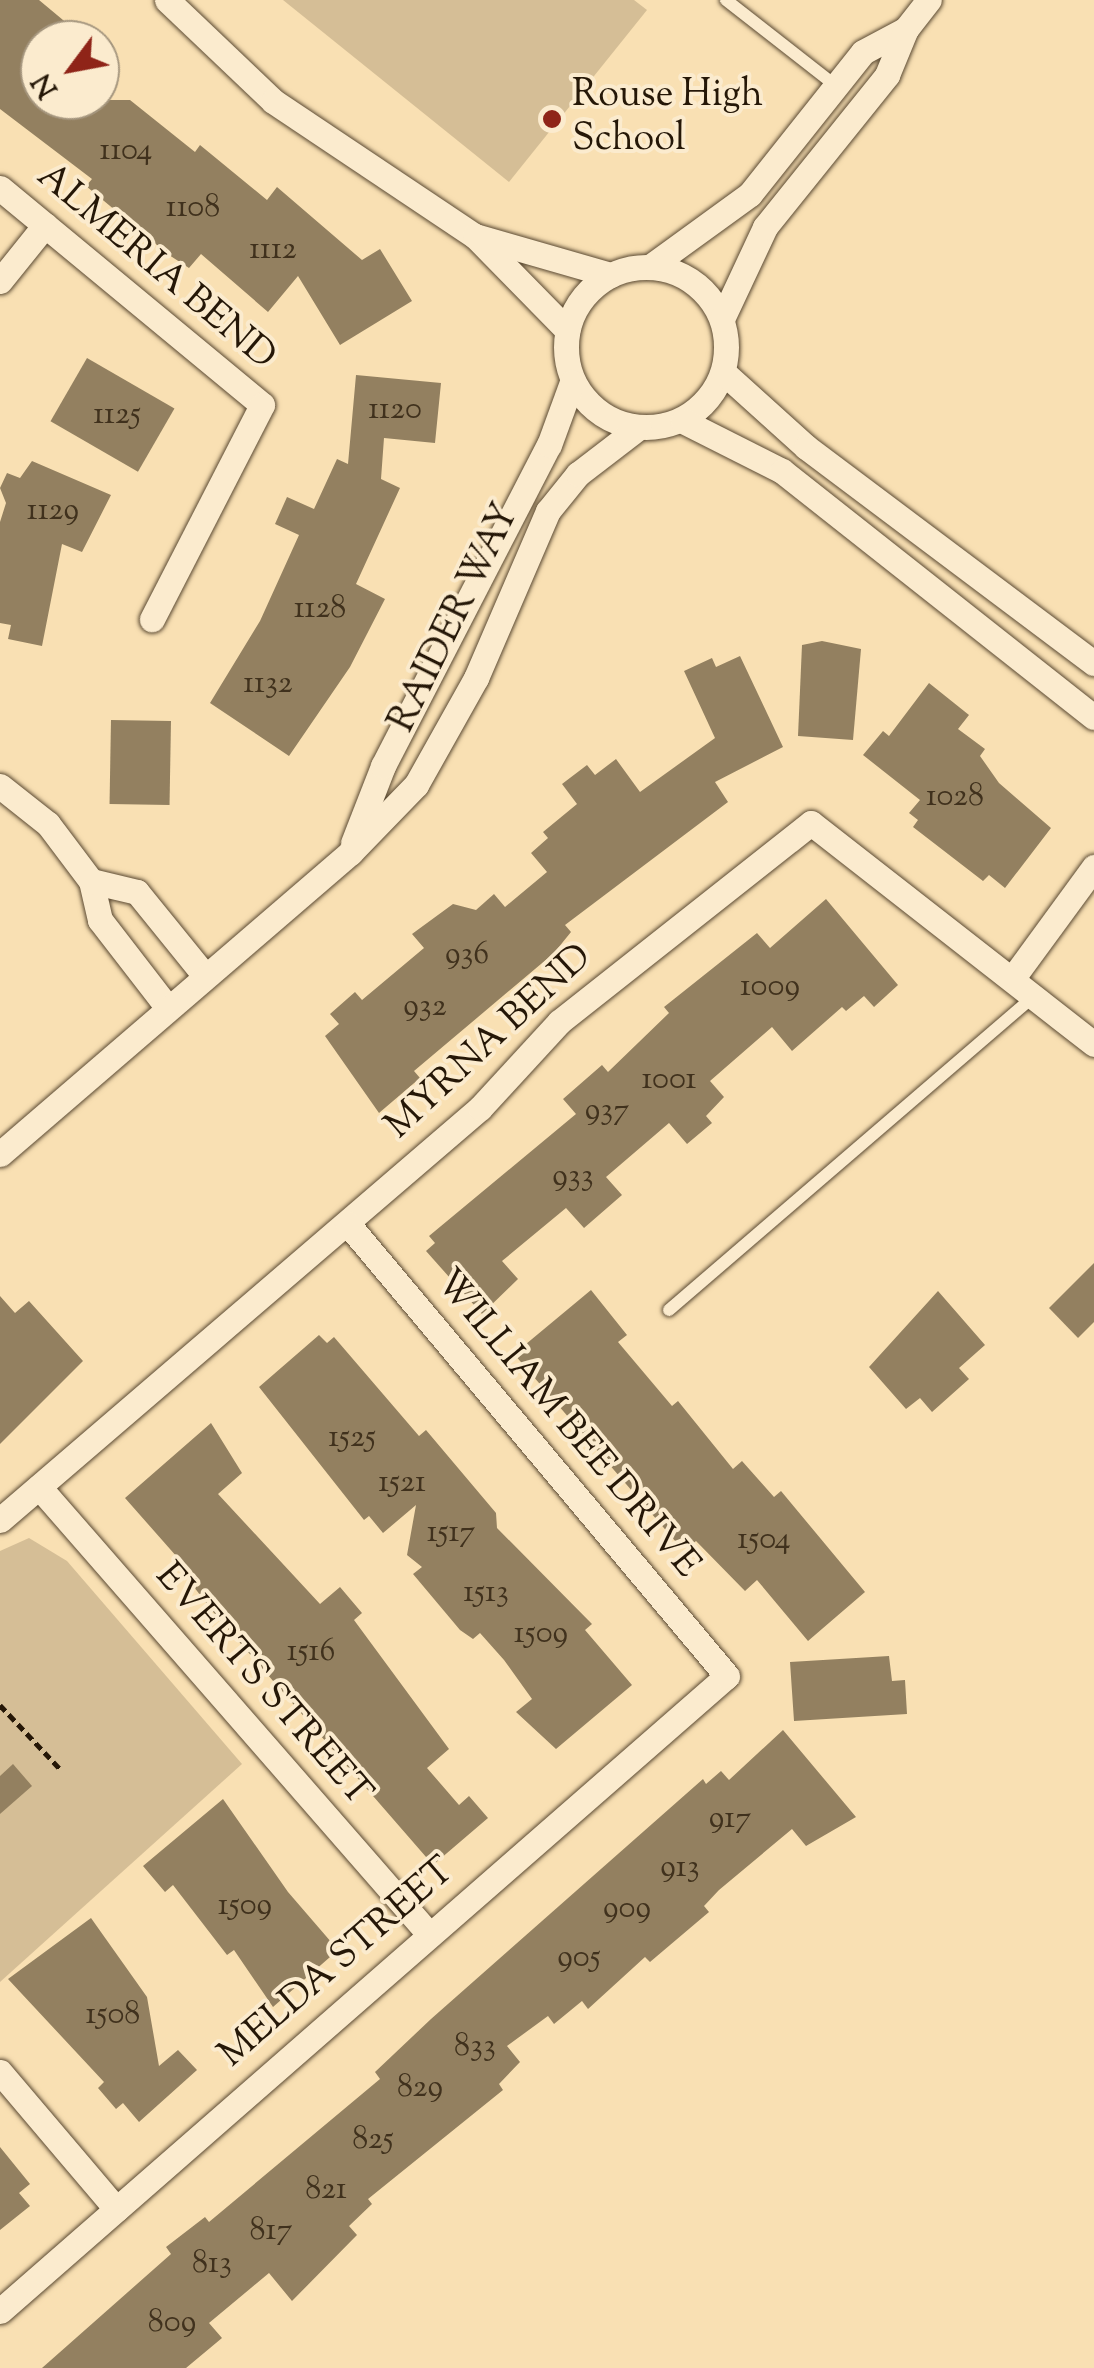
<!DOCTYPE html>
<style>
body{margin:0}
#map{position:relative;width:1094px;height:2368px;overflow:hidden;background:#f9e0b3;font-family:"Sorts Mill Goudy",serif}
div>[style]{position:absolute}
.green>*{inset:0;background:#d5be96}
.building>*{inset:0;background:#938060;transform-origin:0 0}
.path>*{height:5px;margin-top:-2.5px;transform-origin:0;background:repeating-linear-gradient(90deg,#251707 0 8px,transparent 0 13px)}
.roads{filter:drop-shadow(0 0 2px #5a4932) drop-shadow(0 0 2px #5a4932)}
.service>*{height:12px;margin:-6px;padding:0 6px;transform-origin:6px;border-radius:6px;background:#fbebce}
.minor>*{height:25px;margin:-12.5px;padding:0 12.5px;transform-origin:12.5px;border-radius:12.5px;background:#fbebce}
.minor>.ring{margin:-12.5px;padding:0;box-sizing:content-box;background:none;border:25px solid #fbebce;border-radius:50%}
.dots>*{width:28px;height:28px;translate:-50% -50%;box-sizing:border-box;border:5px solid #fbebce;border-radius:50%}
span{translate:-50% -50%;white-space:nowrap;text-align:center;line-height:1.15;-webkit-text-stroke:8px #fbebce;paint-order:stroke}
.number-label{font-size:32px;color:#40311d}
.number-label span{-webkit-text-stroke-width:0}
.poi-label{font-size:38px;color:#251707}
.left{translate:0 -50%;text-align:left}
.street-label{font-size:38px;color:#251707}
.north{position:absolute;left:20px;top:20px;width:100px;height:100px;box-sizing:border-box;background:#fbebce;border:2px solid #a5967e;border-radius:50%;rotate:238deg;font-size:28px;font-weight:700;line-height:40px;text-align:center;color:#251707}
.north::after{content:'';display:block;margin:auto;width:35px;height:45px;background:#8f2418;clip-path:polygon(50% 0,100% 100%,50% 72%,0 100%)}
</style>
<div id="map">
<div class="green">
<div style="clip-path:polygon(283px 0,634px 0,647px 10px,509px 182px)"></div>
<div style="clip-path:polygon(29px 1538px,67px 1561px,242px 1764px,0 1982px,0 1551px)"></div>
</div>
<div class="building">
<div style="clip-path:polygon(0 0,39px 0,87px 40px,40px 40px,40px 100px,130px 100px,195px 152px,200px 145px,267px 200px,277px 187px,362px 260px,380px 249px,412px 301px,340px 345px,298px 276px,268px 312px,201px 254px,189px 268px,169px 255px,86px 186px,92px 179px,0 109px)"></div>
<div style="left:87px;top:358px;width:101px;height:73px;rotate:30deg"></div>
<div style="clip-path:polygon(356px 375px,441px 383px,435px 443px,384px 438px,381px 479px,400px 488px,356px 584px,385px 599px,350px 667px,289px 756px,210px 703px,260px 621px,299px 535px,275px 524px,287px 497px,314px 509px,337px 459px,348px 464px)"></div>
<div style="clip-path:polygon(32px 461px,111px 495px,82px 552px,62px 544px,42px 646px,8px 639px,11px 625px,0 623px,0 522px,6px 503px,0 488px,7px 473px,20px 478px)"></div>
<div style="clip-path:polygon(822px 641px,861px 649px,853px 740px,798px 736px,802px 645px)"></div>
<div style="clip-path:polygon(740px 656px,783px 747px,715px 782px,728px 802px,565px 925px,571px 932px,554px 953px,414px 1071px,420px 1078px,379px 1113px,325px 1036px,339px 1024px,330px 1014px,355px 992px,362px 1000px,424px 948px,412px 934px,453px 904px,476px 910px,494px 894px,505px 907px,547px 872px,531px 853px,548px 838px,543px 832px,577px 804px,562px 784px,587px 765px,595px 775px,616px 759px,640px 792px,715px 738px,684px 671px,712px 658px,716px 667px)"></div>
<div style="clip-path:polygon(929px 683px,969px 715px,958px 729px,985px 749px,980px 756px,999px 783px,1051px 828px,1005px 888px,989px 875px,983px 881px,913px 827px,918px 820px,909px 813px,920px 800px,863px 755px,883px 731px,889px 736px)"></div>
<div style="left:111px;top:720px;width:60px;height:84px;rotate:1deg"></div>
<div style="clip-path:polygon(826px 899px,898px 985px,874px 1007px,864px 996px,846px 1011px,842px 1007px,792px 1051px,772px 1027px,710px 1081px,724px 1097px,706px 1116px,712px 1123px,687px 1144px,669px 1123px,606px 1177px,622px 1195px,584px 1228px,566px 1208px,502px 1261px,518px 1279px,482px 1314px,426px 1251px,435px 1243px,429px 1236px,576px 1114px,563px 1099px,602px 1065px,608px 1072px,669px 1013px,664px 1007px,757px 933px,770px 948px)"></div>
<div style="clip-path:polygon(1094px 1263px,1094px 1322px,1078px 1338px,1049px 1308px)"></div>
<div style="clip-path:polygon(591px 1290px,627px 1335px,618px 1342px,672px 1406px,678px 1401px,733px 1469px,742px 1461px,774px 1497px,781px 1491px,865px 1592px,808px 1641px,757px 1580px,745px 1591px,696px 1541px,691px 1545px,684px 1536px,676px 1542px,514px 1354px)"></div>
<div style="clip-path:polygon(938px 1291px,985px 1345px,959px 1368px,969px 1379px,932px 1412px,920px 1398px,906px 1409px,869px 1367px)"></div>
<div style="clip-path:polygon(0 1296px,15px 1313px,29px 1301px,83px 1361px,0 1444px)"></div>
<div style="clip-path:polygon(319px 1335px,327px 1343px,334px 1337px,419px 1436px,426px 1430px,496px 1513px,497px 1528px,592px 1624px,585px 1630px,632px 1685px,556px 1749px,516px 1712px,532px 1699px,504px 1660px,480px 1633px,473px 1639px,460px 1630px,413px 1574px,422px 1567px,407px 1555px,416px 1505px,383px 1533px,369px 1516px,364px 1520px,259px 1387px)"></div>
<div style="clip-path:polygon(211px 1423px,242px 1473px,218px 1494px,320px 1604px,340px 1587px,362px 1613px,354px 1620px,449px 1749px,427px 1768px,459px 1805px,469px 1796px,488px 1818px,433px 1865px,214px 1613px,187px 1578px,192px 1574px,125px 1498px)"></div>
<div style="clip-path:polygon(889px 1656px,892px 1681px,905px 1680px,907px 1714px,794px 1721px,790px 1662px)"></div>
<div style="clip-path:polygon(783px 1730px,856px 1817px,806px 1846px,792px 1829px,719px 1890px,704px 1906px,709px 1912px,650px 1962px,645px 1957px,588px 2009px,582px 2001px,554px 2024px,548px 2016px,507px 2046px,520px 2062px,499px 2084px,503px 2090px,368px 2199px,372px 2204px,349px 2226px,357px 2235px,292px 2301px,269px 2273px,209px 2323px,222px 2338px,186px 2368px,42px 2368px,171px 2254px,166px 2247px,205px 2217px,209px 2222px,380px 2079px,375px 2072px,431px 2019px,703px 1779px,706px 1784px,721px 1771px,729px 1780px)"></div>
<div style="clip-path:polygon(13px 1764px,32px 1786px,0 1814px,0 1776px)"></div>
<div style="clip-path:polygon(223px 1799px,288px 1892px,338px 1950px,273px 2007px,234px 1950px,227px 1955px,173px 1885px,165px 1892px,143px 1866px)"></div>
<div style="clip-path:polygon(91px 1918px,147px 1997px,159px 2066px,178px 2050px,197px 2070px,139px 2122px,123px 2103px,116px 2109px,98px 2088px,104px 2082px,8px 1979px)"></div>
<div style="clip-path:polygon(0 2147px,30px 2184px,19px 2193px,30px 2206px,0 2230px)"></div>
</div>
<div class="path">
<div style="left:0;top:1705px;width:89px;rotate:46.8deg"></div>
</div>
<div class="roads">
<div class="service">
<div style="left:726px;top:0;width:140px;rotate:38deg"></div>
<div style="left:669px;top:1310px;width:481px;rotate:-40.7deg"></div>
</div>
<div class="minor">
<div style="left:167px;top:0;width:146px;rotate:43.6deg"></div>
<div style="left:273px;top:101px;width:243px;rotate:33.8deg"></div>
<div style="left:475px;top:236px;width:132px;rotate:45.6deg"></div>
<div style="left:0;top:188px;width:340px;rotate:39.6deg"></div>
<div style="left:262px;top:405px;width:241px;rotate:117.2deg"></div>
<div style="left:475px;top:236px;width:141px;rotate:16.1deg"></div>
<div style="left:651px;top:266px;width:122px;rotate:-36deg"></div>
<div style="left:750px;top:194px;width:181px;rotate:-51.5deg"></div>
<div style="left:863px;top:52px;width:49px;rotate:-28.1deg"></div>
<div class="ring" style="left:566px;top:267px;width:135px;height:135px"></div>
<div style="left:0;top:281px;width:72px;rotate:-51.2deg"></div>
<div style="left:722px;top:319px;width:102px;rotate:-64.9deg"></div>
<div style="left:765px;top:227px;width:195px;rotate:-51.2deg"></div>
<div style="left:887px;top:75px;width:50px;rotate:-67.6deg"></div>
<div style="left:906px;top:29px;width:37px;rotate:-52deg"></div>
<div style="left:723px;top:372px;width:112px;rotate:42.1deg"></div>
<div style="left:806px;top:447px;width:360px;rotate:36.9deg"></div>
<div style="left:683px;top:421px;width:111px;rotate:26.8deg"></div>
<div style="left:782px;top:471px;width:397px;rotate:38.3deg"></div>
<div style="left:0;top:786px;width:61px;rotate:38.4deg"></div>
<div style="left:48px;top:824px;width:71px;rotate:53deg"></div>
<div style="left:91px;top:881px;width:40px;rotate:77deg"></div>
<div style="left:100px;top:920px;width:111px;rotate:52.3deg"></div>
<div style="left:353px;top:843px;width:83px;rotate:-68.7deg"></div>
<div style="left:383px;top:766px;width:361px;rotate:-62.7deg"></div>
<div style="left:549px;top:445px;width:67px;rotate:-69.9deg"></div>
<div style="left:91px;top:881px;width:47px;rotate:13.4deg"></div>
<div style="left:137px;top:892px;width:108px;rotate:51deg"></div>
<div style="left:1012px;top:979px;width:139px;rotate:-53.8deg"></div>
<div style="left:0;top:1154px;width:462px;rotate:-40.7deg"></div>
<div style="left:350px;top:853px;width:95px;rotate:-45.9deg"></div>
<div style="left:416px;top:785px;width:123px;rotate:-60.7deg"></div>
<div style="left:476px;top:678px;width:182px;rotate:-66.7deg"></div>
<div style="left:548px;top:511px;width:48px;rotate:-51deg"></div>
<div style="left:578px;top:474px;width:76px;rotate:-37.5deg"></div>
<div style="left:39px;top:1487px;width:593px;rotate:48.9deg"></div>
<div style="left:0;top:1520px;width:633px;rotate:-40.64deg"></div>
<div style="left:480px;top:1108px;width:117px;rotate:-47.4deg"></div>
<div style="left:559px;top:1022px;width:321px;rotate:-38.3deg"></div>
<div style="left:811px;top:823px;width:359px;rotate:38deg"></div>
<div style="left:0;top:2072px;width:180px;rotate:49.7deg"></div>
<div style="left:0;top:2311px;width:965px;rotate:-41.14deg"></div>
<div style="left:727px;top:1676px;width:591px;rotate:-129.99deg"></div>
</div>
</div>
<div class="dots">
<div style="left:552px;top:119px;background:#8f2418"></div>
</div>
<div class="number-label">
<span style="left:126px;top:151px">1104</span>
<span style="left:193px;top:208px">1108</span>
<span style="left:273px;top:250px">1112</span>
<span style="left:395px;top:410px">1120</span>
<span style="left:117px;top:415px">1125</span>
<span style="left:53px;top:511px">1129</span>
<span style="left:320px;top:609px">1128</span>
<span style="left:268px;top:684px">1132</span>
<span style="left:955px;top:797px">1028</span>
<span style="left:467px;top:955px">936</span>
<span style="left:770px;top:987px">1009</span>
<span style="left:425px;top:1007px">932</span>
<span style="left:669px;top:1080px">1001</span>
<span style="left:607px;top:1111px">937</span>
<span style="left:573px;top:1177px">933</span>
<span style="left:352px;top:1438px">1525</span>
<span style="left:402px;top:1483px">1521</span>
<span style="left:451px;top:1533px">1517</span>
<span style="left:764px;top:1540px">1504</span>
<span style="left:486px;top:1593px">1513</span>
<span style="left:541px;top:1634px">1509</span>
<span style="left:311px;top:1652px">1516</span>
<span style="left:730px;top:1819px">917</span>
<span style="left:680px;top:1868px">913</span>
<span style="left:245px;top:1906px">1509</span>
<span style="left:627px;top:1909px">909</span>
<span style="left:579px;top:1958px">905</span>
<span style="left:113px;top:2015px">1508</span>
<span style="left:475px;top:2047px">833</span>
<span style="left:420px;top:2088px">829</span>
<span style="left:373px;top:2140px">825</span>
<span style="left:326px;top:2190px">821</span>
<span style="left:271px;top:2231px">817</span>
<span style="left:212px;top:2264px">813</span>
<span style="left:172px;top:2323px">809</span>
</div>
<div class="poi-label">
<span class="left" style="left:572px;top:119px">Rouse High<br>School</span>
</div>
<div class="street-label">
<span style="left:155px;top:268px;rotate:40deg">ALMERIA BEND</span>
<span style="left:456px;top:619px;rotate:-64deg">RAIDER WAY</span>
<span style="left:490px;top:1043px;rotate:-43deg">MYRNA BEND</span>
<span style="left:566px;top:1425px;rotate:50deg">WILLIAM BEE DRIVE</span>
<span style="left:262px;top:1686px;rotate:49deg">EVERTS STREET</span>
<span style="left:338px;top:1964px;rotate:-41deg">MELDA STREET</span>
</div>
<div class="north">N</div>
</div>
